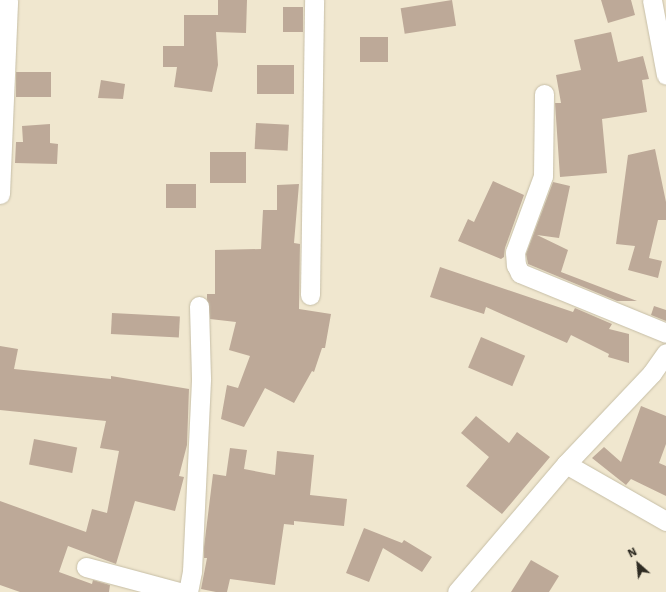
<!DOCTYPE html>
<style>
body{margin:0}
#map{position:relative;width:666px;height:592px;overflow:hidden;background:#f0e7cf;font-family:"Work Sans",sans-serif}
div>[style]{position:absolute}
.building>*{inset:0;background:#bda998;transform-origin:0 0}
.roads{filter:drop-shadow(0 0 1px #c6bea6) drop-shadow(0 0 1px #c6bea6)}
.minor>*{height:19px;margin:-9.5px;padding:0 9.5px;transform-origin:9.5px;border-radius:9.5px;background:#fff}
span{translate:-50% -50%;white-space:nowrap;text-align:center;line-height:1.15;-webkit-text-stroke:4px #f0e7cf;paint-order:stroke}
.north{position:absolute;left:618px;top:544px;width:40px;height:40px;-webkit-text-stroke:3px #f0e7cf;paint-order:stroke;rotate:333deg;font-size:11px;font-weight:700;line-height:16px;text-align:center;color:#2f2c23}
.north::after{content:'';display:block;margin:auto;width:14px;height:18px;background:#2f2c23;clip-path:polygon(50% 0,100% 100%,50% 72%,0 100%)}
</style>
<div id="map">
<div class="building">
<div style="clip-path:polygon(218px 0,247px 0,246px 33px,216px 32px,218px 65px,212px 92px,174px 87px,177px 67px,163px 67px,163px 46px,184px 46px,184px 15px,218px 15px)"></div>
<div style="left:452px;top:0;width:26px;height:52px;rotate:81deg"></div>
<div style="clip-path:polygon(601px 0,631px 0,635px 15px,608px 23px)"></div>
<div style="left:283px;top:7px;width:20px;height:25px"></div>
<div style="clip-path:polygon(611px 32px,618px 62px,643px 56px,649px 79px,642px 80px,647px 112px,602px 119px,607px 173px,560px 177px,555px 103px,561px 103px,556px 75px,581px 70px,574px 40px)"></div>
<div style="left:388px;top:37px;width:25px;height:28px;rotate:90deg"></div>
<div style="left:257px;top:65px;width:37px;height:29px"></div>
<div style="left:16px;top:72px;width:35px;height:25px"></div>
<div style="clip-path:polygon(101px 80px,125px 84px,123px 99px,98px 98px)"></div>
<div style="left:256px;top:123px;width:33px;height:26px;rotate:3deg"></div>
<div style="clip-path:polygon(50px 124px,50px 143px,58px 144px,57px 164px,15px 163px,16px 142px,23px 142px,22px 126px)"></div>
<div style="clip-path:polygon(655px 149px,666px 202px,666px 220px,658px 220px,649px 258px,662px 261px,658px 278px,628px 270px,635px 246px,616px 244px,628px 155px)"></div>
<div style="left:210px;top:152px;width:36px;height:31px"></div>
<div style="clip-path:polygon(493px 181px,524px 195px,505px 248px,504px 257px,501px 259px,458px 241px,468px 219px,474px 222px)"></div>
<div style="clip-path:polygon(553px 182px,570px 186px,559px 238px,537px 235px,568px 250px,561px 272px,637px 301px,617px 301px,528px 264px,526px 254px)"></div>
<div style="left:196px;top:184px;width:24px;height:30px;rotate:90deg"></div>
<div style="clip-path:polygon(299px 184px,294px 243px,300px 244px,299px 309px,331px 314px,325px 348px,322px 348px,314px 372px,312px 371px,294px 403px,265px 388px,244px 427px,221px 419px,227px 385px,238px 388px,250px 356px,229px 350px,236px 322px,210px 319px,207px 299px,207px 294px,215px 294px,215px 250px,261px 249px,263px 210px,277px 210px,277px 185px)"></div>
<div style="clip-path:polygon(440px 267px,573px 312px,575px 308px,612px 324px,609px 329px,629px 334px,629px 363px,608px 357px,609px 354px,571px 335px,567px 343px,486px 307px,484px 314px,430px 297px)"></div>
<div style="clip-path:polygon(654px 306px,666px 310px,666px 321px,651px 315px)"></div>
<div style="left:112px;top:313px;width:68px;height:21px;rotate:3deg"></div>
<div style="left:481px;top:337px;width:48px;height:33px;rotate:23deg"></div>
<div style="clip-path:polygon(0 346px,18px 349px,14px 369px,111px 379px,111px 376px,189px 389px,187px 445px,179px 476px,184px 477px,175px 511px,135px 501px,116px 564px,68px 546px,59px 572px,92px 584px,93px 580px,110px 585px,109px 592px,20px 592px,0 585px,0 501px,86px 532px,92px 509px,107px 513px,119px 451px,100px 448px,106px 421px,0 410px)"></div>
<div style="clip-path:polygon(641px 406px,666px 416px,666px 444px,659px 463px,666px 466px,666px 496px,631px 479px,626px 485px,592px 458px,604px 447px,621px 462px)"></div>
<div style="clip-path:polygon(476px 416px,509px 443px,517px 432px,550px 457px,502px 514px,466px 486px,489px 457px,461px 433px)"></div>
<div style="left:34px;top:439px;width:44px;height:26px;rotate:11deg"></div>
<div style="clip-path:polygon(230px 448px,247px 450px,244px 469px,275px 475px,277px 451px,314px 455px,310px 495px,347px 499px,344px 526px,294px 521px,294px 525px,284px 524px,275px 585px,230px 579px,227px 592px,216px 592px,201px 589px,207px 558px,204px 558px,204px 547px,213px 474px,226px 476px)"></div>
<div style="clip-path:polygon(364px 528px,402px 543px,404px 540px,432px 557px,422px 572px,383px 548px,369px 582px,346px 573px)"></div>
<div style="clip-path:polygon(531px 560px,559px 576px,549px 592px,511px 592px)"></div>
</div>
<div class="roads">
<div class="minor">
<div style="left:652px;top:0;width:76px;rotate:79.4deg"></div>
<div style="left:544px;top:94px;width:82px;rotate:90.7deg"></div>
<div style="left:543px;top:176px;width:81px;rotate:110.2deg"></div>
<div style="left:515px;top:252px;width:13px;rotate:86deg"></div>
<div style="left:516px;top:265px;width:9px;rotate:63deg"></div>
<div style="left:520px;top:273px;width:158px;rotate:22.3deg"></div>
<div style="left:0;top:194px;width:194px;rotate:-87.6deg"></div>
<div style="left:310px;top:295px;width:295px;rotate:-89.2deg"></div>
<div style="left:566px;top:464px;width:115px;rotate:29.7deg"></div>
<div style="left:86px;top:567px;width:96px;rotate:15deg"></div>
<div style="left:188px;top:592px;width:21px;rotate:-79deg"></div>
<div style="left:192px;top:571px;width:193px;rotate:-87.3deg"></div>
<div style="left:201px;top:378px;width:72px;rotate:-91.6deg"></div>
<div style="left:457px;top:592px;width:168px;rotate:-49.6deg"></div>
<div style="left:566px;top:464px;width:125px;rotate:-46.6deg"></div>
<div style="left:652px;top:373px;width:24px;rotate:-55deg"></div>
</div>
</div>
<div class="north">N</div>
</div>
